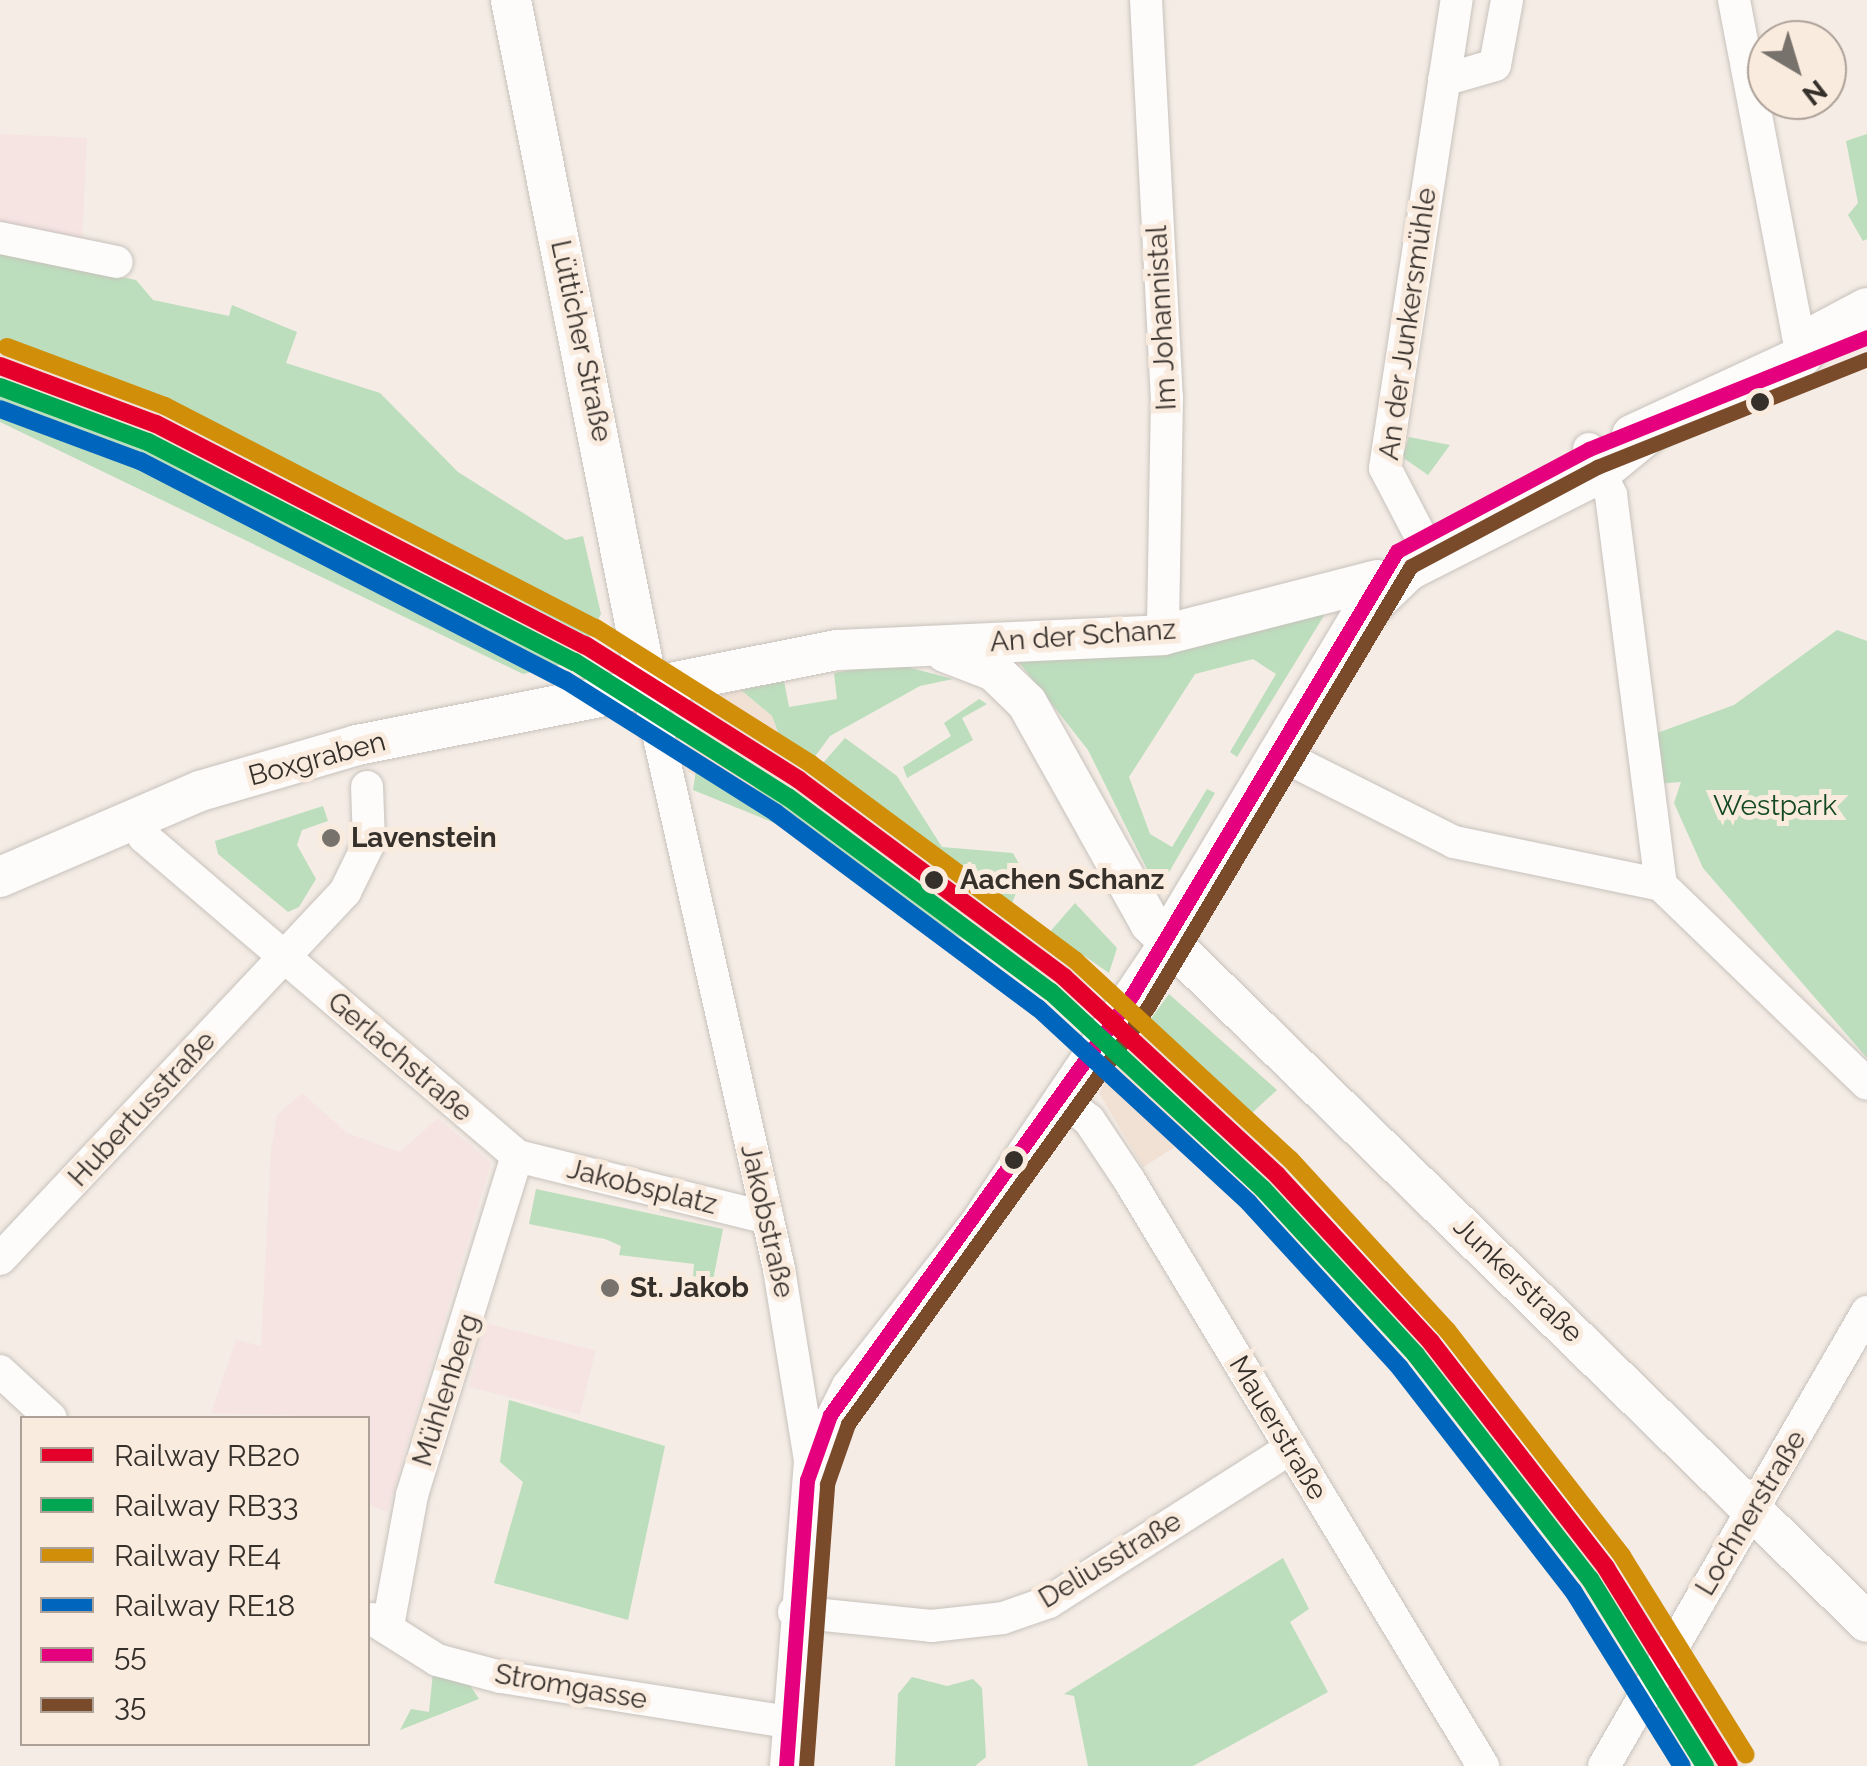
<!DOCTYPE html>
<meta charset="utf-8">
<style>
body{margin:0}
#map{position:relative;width:1867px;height:1766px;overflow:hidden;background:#f4ece5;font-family:Raleway,sans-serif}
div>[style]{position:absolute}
.built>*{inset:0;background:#f1e1d5}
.education>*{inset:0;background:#f6e4e3;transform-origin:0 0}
.green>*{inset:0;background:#bcdebd}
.roads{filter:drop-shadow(0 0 2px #c8c2bc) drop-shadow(0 0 2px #c8c2bc)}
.minor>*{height:32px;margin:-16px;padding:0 16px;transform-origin:16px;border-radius:16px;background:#fdfcfb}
.major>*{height:40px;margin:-20px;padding:0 20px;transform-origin:20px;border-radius:20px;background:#fdfcfb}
.bus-1>*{height:15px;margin:-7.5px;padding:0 7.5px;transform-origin:7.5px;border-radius:7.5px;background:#e5007d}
.bus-2>*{height:15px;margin:-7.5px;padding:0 7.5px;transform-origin:7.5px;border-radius:7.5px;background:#7a4b2a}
.rail-1>*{height:18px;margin:-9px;padding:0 9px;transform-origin:9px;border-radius:9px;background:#e4002b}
.rail-2>*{height:18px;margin:-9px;padding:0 9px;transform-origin:9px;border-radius:9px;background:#00a651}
.rail-3>*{height:18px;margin:-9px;padding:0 9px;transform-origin:9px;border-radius:9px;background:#d08e09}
.rail-4>*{height:18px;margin:-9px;padding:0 9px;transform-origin:9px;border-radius:9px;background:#0065bd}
.dots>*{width:28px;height:28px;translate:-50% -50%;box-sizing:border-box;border:5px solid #faebdf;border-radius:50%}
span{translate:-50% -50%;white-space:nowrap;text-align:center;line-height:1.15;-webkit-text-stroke:10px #faebdf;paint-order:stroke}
.street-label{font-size:28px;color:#36302b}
.park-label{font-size:28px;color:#144923}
.poi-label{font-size:28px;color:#36302b;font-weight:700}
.left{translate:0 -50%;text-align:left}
.stop-label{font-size:28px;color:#36302b;font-weight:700}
.legend{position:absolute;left:20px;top:1416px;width:350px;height:330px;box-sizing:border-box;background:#faebdf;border:2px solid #aca097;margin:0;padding:12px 18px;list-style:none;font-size:30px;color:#36302b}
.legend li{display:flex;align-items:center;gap:20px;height:50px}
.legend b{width:50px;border:2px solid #aca097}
.north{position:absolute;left:1747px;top:20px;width:100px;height:100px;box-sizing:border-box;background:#faebdf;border:2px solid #aca097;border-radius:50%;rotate:142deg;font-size:28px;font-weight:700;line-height:40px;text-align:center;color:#36302b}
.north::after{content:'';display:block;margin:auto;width:35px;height:45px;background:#78726c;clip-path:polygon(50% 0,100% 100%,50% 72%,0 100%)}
</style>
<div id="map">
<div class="built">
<div style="clip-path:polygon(0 353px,162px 412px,589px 637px,576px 661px,174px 461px,0 393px)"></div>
<div style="clip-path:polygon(741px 690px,772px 716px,785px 751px,1077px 970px,1093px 986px,1070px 1015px,762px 786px,729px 791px,688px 772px,682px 751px,722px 694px)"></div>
<div style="clip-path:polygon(1148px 1028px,1241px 1116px,1532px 1457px,1665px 1635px,1747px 1766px,1701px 1766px,1532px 1510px,1410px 1357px,1310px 1243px,1120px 1059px)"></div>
<div style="clip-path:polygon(1115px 1061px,1193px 1136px,1143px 1167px,1099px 1093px)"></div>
</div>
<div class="education">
<div style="clip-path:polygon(0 134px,87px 138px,82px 242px,0 228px)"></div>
<div style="clip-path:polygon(302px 1093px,347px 1133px,400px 1152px,438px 1118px,491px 1163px,387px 1512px,368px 1504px,368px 1418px,211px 1413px,236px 1340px,261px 1346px,271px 1150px,277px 1115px)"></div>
<div style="left:485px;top:1323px;width:114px;height:66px;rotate:14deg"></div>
</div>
<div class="green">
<div style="clip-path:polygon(1867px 134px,1867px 239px,1863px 241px,1848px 215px,1858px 203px,1846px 141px)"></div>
<div style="clip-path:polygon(0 251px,136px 280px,153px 300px,229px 316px,232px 305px,297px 332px,286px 363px,380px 393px,458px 472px,566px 540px,583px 536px,601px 614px,589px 637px,162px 412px,0 353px)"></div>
<div style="clip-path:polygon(0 393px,174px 461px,576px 661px,523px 674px,0 422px)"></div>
<div style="clip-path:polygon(1409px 437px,1450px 445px,1428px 475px,1402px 457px)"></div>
<div style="clip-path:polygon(1325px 614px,1237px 757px,1230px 752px,1276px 674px,1253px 659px,1195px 674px,1129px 777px,1150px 834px,1172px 847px,1207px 789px,1215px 793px,1165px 879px,1148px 871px,1088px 750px,1018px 661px)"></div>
<div style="clip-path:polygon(1837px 630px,1867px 641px,1867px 1058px,1703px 868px,1674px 803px,1681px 782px,1655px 784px,1646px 737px,1734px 705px)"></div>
<div style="clip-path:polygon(892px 663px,953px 679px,920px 686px,830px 736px,808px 766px,785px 751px,772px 716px,741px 690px,784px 681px,789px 707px,837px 699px,834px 673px)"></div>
<div style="clip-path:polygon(979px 699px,987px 704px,962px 718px,973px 740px,907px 778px,903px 767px,951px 736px,944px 723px)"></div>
<div style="clip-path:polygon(845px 738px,897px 776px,942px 847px,1013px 853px,1024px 873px,1008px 913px,815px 772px)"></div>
<div style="clip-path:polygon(696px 770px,729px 791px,762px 786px,993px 955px,923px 918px,918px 924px,794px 831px,693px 790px)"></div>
<div style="clip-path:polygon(323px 806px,328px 821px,302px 830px,297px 845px,316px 879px,299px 907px,288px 912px,218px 854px,215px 841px)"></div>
<div style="clip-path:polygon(1075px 903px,1117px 948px,1109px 973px,1057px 937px,1042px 941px)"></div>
<div style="clip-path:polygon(1169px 994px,1277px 1090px,1241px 1123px,1145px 1027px)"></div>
<div style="clip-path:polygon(536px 1189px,723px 1229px,713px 1280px,693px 1276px,694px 1264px,619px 1255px,621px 1246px,605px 1239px,529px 1224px)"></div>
<div style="clip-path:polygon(509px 1400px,665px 1446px,628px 1620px,494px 1583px,523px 1482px,500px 1462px)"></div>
<div style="clip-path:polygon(1283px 1558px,1309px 1609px,1290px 1622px,1328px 1692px,1193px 1766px,1088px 1766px,1074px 1696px,1064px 1694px)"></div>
<div style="clip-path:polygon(433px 1672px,468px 1682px,479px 1699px,400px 1730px,411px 1709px,429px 1712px)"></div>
<div style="clip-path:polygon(912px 1677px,947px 1686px,973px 1679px,982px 1688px,986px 1757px,975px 1766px,895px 1766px,898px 1694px)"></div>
</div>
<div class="roads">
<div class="minor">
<div style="left:1146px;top:0;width:398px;rotate:87deg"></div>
<div style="left:1167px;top:397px;width:238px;rotate:91deg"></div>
<div style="left:1734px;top:0;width:362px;rotate:79.2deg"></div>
<div style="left:1444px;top:80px;width:53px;rotate:-16.4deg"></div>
<div style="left:1495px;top:65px;width:66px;rotate:-79.5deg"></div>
<div style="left:0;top:238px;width:119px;rotate:11.6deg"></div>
<div style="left:1589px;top:449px;width:51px;rotate:64.4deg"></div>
<div style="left:1611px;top:495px;width:393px;rotate:82.7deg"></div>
<div style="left:1661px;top:885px;width:286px;rotate:44deg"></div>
<div style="left:1431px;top:556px;width:99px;rotate:-117.6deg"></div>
<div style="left:1385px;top:468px;width:474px;rotate:-81.3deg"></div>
<div style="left:647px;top:684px;width:600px;rotate:77.28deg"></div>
<div style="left:779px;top:1269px;width:194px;rotate:80.8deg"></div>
<div style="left:810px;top:1461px;width:306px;rotate:94.5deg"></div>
<div style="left:1275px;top:752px;width:200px;rotate:26.7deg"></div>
<div style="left:1454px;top:842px;width:211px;rotate:11.7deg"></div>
<div style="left:134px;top:816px;width:23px;rotate:65deg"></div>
<div style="left:144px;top:837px;width:491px;rotate:40.5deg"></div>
<div style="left:517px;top:1156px;width:258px;rotate:13.9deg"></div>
<div style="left:1062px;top:1099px;width:34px;rotate:38deg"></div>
<div style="left:1089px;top:1120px;width:72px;rotate:56.3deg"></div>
<div style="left:1129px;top:1180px;width:685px;rotate:58.86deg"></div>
<div style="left:0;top:1259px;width:504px;rotate:-46.77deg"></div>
<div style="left:345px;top:892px;width:55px;rotate:-63.9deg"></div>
<div style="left:369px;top:843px;width:56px;rotate:-92deg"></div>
<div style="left:0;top:1371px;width:69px;rotate:42.7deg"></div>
<div style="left:810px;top:1461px;width:84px;rotate:-63.1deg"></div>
<div style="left:848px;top:1386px;width:211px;rotate:-51.9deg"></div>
<div style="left:978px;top:1220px;width:338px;rotate:-56deg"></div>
<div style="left:794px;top:1612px;width:138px;rotate:5.8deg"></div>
<div style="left:931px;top:1626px;width:72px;rotate:-6.3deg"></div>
<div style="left:1003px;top:1618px;width:49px;rotate:-19.2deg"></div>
<div style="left:1049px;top:1602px;width:287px;rotate:-32.5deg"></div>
<div style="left:372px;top:1619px;width:77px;rotate:32.2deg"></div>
<div style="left:437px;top:1660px;width:66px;rotate:14.9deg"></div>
<div style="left:501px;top:1677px;width:290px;rotate:8.9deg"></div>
<div style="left:388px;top:1626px;width:133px;rotate:-79.6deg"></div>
<div style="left:412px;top:1495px;width:355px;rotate:-72.8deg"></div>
<div style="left:1604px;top:1766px;width:525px;rotate:-59.92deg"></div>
</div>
<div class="major">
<div style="left:511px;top:0;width:697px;rotate:78.75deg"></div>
<div style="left:1632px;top:435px;width:187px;rotate:-24.9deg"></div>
<div style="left:1802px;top:356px;width:27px;rotate:-54deg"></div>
<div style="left:1818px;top:334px;width:55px;rotate:-28deg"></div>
<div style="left:945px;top:652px;width:53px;rotate:21.2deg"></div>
<div style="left:994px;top:671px;width:46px;rotate:44.1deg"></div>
<div style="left:1027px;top:703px;width:252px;rotate:60.8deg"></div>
<div style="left:1150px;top:923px;width:1001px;rotate:44.27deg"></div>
<div style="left:0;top:877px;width:218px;rotate:-23.3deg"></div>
<div style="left:200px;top:791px;width:164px;rotate:-16.3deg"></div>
<div style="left:357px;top:745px;width:489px;rotate:-11.2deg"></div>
<div style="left:837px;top:650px;width:326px;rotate:-2.6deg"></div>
<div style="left:1163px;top:635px;width:221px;rotate:-14.4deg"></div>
<div style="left:1167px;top:940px;width:376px;rotate:-59.1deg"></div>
<div style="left:1360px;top:617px;width:68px;rotate:-43.8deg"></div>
<div style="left:1409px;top:570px;width:214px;rotate:-26.9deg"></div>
<div style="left:1600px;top:473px;width:71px;rotate:-39.3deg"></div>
</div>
</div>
<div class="bus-1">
<div style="left:786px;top:1766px;width:287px;rotate:-85.8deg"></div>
<div style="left:807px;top:1480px;width:69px;rotate:-70.5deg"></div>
<div style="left:830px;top:1415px;width:517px;rotate:-54.28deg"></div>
<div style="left:1132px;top:995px;width:517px;rotate:-59.17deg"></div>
<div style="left:1397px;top:551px;width:217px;rotate:-28deg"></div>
<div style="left:1589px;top:449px;width:300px;rotate:-21.9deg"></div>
</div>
<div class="bus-2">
<div style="left:806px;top:1766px;width:283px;rotate:-85.7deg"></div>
<div style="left:827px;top:1484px;width:64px;rotate:-70.7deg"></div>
<div style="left:848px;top:1424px;width:514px;rotate:-54.27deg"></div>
<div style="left:1148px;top:1007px;width:513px;rotate:-59.19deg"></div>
<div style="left:1411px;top:566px;width:211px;rotate:-28deg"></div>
<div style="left:1597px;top:467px;width:291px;rotate:-21.8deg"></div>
</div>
<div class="rail-1">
<div style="left:0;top:366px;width:166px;rotate:20.4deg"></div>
<div style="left:156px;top:424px;width:483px;rotate:27.3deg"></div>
<div style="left:585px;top:645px;width:253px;rotate:32.2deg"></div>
<div style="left:799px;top:780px;width:330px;rotate:36.6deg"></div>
<div style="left:1064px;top:977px;width:291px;rotate:42.9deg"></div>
<div style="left:1277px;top:1175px;width:227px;rotate:47.3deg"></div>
<div style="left:1431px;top:1342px;width:286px;rotate:52.2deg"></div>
<div style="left:1606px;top:1568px;width:233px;rotate:58.2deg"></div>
</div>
<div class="rail-2">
<div style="left:0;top:387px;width:158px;rotate:20.4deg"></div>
<div style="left:148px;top:442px;width:480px;rotate:27.3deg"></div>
<div style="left:575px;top:662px;width:252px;rotate:32.4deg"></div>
<div style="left:788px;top:797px;width:327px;rotate:36.6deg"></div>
<div style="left:1051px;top:992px;width:289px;rotate:42.9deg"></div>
<div style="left:1263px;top:1189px;width:226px;rotate:47.3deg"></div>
<div style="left:1416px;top:1355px;width:284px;rotate:52.2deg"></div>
<div style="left:1590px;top:1579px;width:220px;rotate:58.4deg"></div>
</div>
<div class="rail-3">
<div style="left:7px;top:347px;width:169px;rotate:20.5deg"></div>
<div style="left:165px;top:406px;width:485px;rotate:27.3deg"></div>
<div style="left:596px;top:628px;width:254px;rotate:32.3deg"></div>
<div style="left:811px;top:764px;width:330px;rotate:36.6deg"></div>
<div style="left:1076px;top:961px;width:293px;rotate:42.8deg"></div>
<div style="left:1291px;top:1160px;width:231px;rotate:47.5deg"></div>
<div style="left:1447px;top:1330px;width:286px;rotate:52.2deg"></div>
<div style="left:1622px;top:1556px;width:234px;rotate:58.1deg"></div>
</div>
<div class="rail-4">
<div style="left:0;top:409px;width:149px;rotate:20.4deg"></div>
<div style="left:140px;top:461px;width:478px;rotate:27.3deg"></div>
<div style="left:565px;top:680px;width:249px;rotate:32.2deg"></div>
<div style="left:776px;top:813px;width:327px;rotate:36.7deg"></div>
<div style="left:1038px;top:1008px;width:287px;rotate:42.7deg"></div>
<div style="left:1249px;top:1203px;width:224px;rotate:47.5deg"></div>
<div style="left:1400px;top:1368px;width:282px;rotate:52.2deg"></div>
<div style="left:1573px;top:1591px;width:206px;rotate:58.1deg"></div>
</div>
<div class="dots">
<div style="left:1760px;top:402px;background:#36302b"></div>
<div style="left:331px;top:838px;background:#78726c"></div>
<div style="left:934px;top:880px;background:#36302b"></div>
<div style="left:1014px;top:1160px;background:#36302b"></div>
<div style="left:610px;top:1288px;background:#78726c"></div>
</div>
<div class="street-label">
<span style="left:1162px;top:318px;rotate:-93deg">Im Johannistal</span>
<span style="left:1408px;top:324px;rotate:-82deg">An der Junkersmühle</span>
<span style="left:581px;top:341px;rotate:78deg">Lütticher Straße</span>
<span style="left:1083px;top:636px;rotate:-4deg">An der Schanz</span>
<span style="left:317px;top:759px;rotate:-15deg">Boxgraben</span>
<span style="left:400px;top:1057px;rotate:41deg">Gerlachstraße</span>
<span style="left:142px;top:1109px;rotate:-47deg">Hubertusstraße</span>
<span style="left:642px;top:1187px;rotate:14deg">Jakobsplatz</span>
<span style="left:767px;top:1221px;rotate:77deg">Jakobstraße</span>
<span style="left:1518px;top:1280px;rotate:44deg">Junkerstraße</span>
<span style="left:446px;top:1390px;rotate:-72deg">Mühlenberg</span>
<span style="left:1278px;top:1428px;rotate:59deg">Mauerstraße</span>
<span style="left:1751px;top:1513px;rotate:-59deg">Lochnerstraße</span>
<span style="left:1110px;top:1560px;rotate:-31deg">Deliusstraße</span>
<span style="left:571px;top:1687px;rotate:10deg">Stromgasse</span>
</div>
<div class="park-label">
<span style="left:1775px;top:806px">Westpark</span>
</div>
<div class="poi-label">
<span class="left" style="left:351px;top:838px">Lavenstein</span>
<span class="left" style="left:630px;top:1288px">St. Jakob</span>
</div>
<div class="stop-label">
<span class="left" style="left:960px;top:880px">Aachen Schanz</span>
</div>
<ul class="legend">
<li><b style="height:12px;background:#e4002b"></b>Railway RB20</li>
<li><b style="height:12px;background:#00a651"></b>Railway RB33</li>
<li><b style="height:12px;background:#d08e09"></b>Railway RE4</li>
<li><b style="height:12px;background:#0065bd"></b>Railway RE18</li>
<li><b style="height:12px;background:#e5007d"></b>55</li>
<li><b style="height:12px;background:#7a4b2a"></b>35</li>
</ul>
<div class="north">N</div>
</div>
